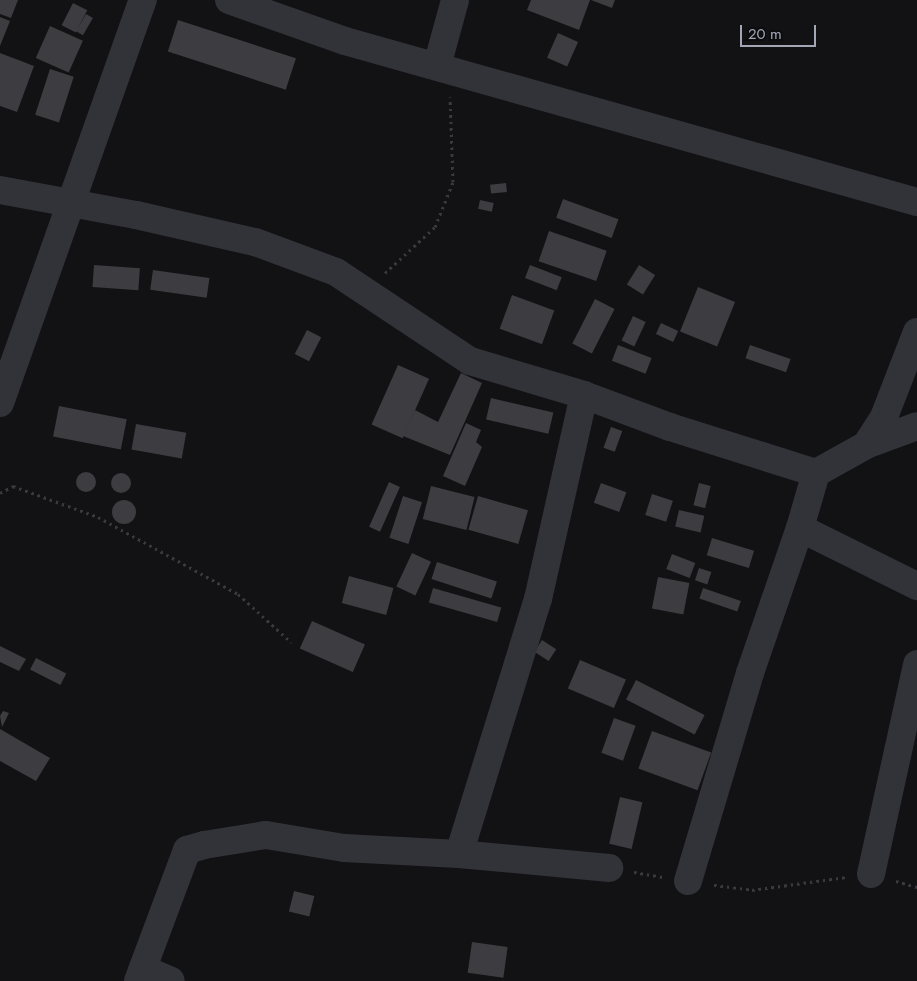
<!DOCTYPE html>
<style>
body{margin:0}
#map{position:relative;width:917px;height:981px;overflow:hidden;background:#121214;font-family:Jost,sans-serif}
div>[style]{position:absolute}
.building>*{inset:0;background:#3c3c41;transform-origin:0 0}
.round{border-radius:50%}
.path>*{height:3px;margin-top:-1.5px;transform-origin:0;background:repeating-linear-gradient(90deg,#383a40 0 2.5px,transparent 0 6.5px)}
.minor>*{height:28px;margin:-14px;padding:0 14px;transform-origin:14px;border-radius:14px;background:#323339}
span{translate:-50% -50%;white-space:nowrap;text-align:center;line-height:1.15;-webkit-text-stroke:5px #0d0d0f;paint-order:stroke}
.scale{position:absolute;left:740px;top:25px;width:76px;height:22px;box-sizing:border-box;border:2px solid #a2a6b5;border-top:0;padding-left:6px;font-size:15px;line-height:18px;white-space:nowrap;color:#a2a6b5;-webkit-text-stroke:4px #0d0d0f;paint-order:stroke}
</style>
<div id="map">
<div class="building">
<div style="clip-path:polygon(0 0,18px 0,11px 18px,0 14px)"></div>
<div style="clip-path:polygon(531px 0,590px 0,579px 30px,527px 10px)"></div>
<div style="clip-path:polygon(591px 0,615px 0,612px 8px)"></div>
<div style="left:73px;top:3px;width:16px;height:25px;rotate:27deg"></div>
<div style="left:86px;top:14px;width:8px;height:20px;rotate:30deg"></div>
<div style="clip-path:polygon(0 17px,10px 21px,0 46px)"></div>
<div style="left:178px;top:20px;width:124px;height:33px;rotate:18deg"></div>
<div style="left:50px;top:26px;width:36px;height:35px;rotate:24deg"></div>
<div style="left:558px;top:33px;width:22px;height:27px;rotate:24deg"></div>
<div style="clip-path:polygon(0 53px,34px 66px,17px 112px,0 106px)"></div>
<div style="left:50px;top:69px;width:25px;height:48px;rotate:18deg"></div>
<div style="left:506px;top:183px;width:9px;height:16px;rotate:84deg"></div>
<div style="left:563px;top:199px;width:59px;height:20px;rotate:20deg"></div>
<div style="left:480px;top:200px;width:14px;height:9px;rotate:12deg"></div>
<div style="left:549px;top:231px;width:61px;height:32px;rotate:19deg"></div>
<div style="left:94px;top:265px;width:46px;height:22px;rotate:4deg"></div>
<div style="left:530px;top:265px;width:34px;height:14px;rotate:21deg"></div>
<div style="left:639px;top:265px;width:19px;height:23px;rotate:32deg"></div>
<div style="left:153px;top:270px;width:57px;height:20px;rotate:8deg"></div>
<div style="left:698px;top:287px;width:40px;height:48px;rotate:22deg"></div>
<div style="left:512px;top:295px;width:45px;height:36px;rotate:20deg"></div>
<div style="left:595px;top:299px;width:22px;height:50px;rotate:27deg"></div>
<div style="left:633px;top:316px;width:14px;height:27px;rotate:25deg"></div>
<div style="left:661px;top:323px;width:19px;height:12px;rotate:25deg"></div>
<div style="left:307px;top:330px;width:16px;height:27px;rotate:27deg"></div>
<div style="left:618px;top:345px;width:36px;height:17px;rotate:21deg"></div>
<div style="left:750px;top:345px;width:43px;height:14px;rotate:19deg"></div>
<div style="left:398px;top:365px;width:34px;height:65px;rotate:24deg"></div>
<div style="clip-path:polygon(461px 373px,482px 383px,450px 455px,403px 436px,415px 410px,438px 422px)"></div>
<div style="left:491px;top:398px;width:64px;height:22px;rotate:13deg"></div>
<div style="left:59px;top:406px;width:69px;height:31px;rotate:11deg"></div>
<div style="clip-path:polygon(466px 423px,481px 430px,476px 442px,482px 447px,465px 486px,443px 476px)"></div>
<div style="left:136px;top:424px;width:51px;height:26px;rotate:10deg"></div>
<div style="left:611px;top:427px;width:12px;height:22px;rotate:20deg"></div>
<div class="round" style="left:76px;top:472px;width:20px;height:20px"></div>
<div class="round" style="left:111px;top:473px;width:20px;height:20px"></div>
<div style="left:389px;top:482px;width:12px;height:49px;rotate:24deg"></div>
<div style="left:601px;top:483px;width:27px;height:21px;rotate:20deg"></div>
<div style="left:699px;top:483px;width:12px;height:23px;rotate:14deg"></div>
<div style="left:431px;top:486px;width:45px;height:34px;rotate:14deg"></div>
<div style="left:652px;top:494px;width:22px;height:22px;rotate:18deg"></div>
<div style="left:403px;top:496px;width:20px;height:44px;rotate:18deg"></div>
<div style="left:478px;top:496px;width:52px;height:35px;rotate:16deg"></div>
<div class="round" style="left:112px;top:500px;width:24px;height:24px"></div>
<div style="left:679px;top:510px;width:26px;height:17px;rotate:13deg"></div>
<div style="left:712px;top:538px;width:44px;height:18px;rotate:17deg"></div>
<div style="left:412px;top:553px;width:21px;height:37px;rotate:25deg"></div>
<div style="left:672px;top:554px;width:25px;height:16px;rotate:21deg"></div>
<div style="left:437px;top:562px;width:63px;height:18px;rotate:18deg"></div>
<div style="left:699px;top:568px;width:13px;height:13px;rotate:18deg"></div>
<div style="left:349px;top:576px;width:46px;height:28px;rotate:15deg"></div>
<div style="left:658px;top:577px;width:32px;height:32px;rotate:11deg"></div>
<div style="left:433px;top:588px;width:71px;height:15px;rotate:16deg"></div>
<div style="left:703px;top:588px;width:40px;height:11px;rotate:19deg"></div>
<div style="left:312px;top:621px;width:58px;height:30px;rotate:24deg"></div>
<div style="left:542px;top:640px;width:17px;height:14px;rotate:33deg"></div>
<div style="clip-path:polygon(0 646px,26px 659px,19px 671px,0 662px)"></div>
<div style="left:36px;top:658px;width:34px;height:13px;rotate:27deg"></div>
<div style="left:580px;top:660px;width:50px;height:31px;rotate:23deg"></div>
<div style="left:636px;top:680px;width:77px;height:22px;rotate:27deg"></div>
<div style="clip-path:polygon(3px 711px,9px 713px,2px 727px,0 716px)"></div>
<div style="left:614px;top:718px;width:23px;height:37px;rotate:20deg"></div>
<div style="clip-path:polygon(0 729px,50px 758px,36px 781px,0 761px)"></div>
<div style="left:652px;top:731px;width:63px;height:40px;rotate:20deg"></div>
<div style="left:620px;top:797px;width:23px;height:48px;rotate:13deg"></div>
<div style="left:294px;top:891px;width:21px;height:21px;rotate:14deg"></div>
<div style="left:472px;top:942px;width:36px;height:31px;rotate:8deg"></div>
</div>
<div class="path">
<div style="left:385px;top:273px;width:68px;rotate:-42.6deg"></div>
<div style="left:435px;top:227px;width:48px;rotate:-68.2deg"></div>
<div style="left:453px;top:182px;width:85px;rotate:-92deg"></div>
<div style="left:0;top:493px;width:15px;rotate:-28deg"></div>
<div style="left:13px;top:486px;width:90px;rotate:20deg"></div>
<div style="left:98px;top:517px;width:160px;rotate:28.8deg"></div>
<div style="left:238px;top:594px;width:72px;rotate:42.2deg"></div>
<div style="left:634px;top:872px;width:29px;rotate:10deg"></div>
<div style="left:896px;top:881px;width:22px;rotate:16deg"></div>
<div style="left:714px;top:885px;width:38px;rotate:7deg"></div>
<div style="left:752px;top:890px;width:95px;rotate:-7.9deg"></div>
</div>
<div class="minor">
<div style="left:229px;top:0;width:123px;rotate:19.5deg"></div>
<div style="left:345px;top:41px;width:594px;rotate:15.72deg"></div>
<div style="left:437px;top:66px;width:68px;rotate:-74.7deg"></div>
<div style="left:0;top:190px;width:138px;rotate:10.4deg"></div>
<div style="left:136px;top:215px;width:122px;rotate:12.8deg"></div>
<div style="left:255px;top:242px;width:86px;rotate:20.3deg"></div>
<div style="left:336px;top:272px;width:161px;rotate:33.6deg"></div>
<div style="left:470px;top:361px;width:119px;rotate:16.6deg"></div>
<div style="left:584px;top:395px;width:92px;rotate:20.4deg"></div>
<div style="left:670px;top:427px;width:153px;rotate:17.5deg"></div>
<div style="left:0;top:403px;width:428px;rotate:-70.5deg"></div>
<div style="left:866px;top:445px;width:33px;rotate:-57deg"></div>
<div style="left:884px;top:417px;width:91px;rotate:-68.8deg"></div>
<div style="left:800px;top:528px;width:131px;rotate:26.4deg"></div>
<div style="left:459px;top:854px;width:267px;rotate:-72.8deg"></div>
<div style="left:538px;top:599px;width:209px;rotate:-77.3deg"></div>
<div style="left:871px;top:874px;width:215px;rotate:-77.6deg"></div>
<div style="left:688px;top:881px;width:217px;rotate:-73.4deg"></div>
<div style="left:750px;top:673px;width:153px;rotate:-71deg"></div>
<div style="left:800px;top:528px;width:57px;rotate:-73.8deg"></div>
<div style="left:816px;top:473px;width:57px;rotate:-29.2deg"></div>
<div style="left:866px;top:445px;width:54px;rotate:-20.4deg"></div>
<div style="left:143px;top:969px;width:30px;rotate:23deg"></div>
<div style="left:138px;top:981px;width:140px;rotate:-69.5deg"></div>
<div style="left:187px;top:850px;width:18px;rotate:-16deg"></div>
<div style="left:204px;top:845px;width:63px;rotate:-9.2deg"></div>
<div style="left:266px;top:835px;width:79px;rotate:9.5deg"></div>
<div style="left:344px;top:848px;width:115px;rotate:3deg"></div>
<div style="left:459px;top:854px;width:151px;rotate:5.3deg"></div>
</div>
<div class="scale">20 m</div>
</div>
